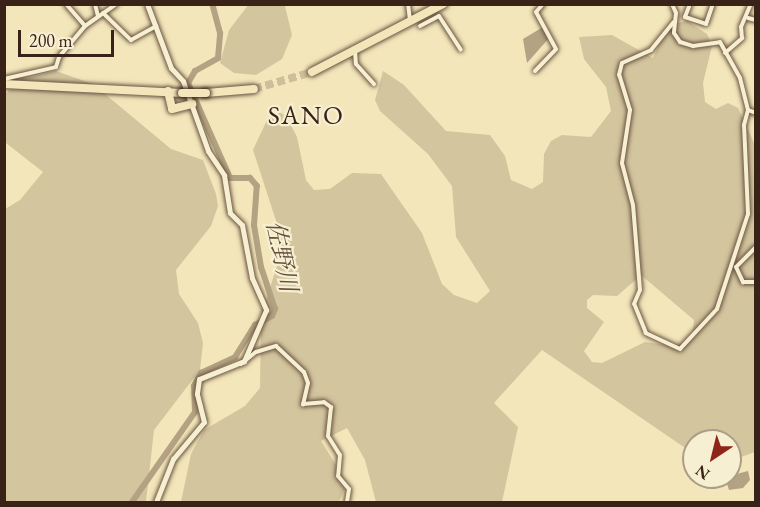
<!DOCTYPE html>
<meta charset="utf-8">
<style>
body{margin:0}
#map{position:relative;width:760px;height:507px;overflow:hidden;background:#f3e6ba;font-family:"EB Garamond","Noto Serif JP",serif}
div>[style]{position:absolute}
.green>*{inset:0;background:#d3c59e}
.water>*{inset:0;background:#b4a383}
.river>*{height:6px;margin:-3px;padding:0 3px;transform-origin:3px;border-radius:3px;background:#b4a383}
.highway-tunnel>*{height:8px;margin-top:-4px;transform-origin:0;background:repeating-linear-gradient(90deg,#cebf9a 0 8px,transparent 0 12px)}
.roads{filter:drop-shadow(0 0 2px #685340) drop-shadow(0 0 2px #685340)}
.street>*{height:4px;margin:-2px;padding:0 2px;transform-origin:2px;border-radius:2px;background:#f7efd2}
.secondary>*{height:5px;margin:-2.5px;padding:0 2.5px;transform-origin:2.5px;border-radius:2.5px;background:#f7efd2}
.highway>*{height:8px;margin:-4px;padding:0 4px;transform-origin:4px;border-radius:4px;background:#f3e6ba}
.bridges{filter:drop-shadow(0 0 2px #392218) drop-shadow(0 0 2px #392218)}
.highway-bridge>*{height:8px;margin:-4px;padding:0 4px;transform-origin:4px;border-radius:4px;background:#f3e6ba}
span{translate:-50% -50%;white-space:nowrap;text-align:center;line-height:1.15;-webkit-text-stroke:4.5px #f7efd2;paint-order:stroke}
.water-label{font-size:24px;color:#644f3d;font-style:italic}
.quarter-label{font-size:26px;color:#392218;letter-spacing:1.5px}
.frame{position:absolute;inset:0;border:6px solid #392218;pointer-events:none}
.north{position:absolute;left:682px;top:429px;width:60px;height:60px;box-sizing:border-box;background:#f7efd2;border:2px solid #ab9d88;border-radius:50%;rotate:215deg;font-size:16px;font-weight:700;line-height:24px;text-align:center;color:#392218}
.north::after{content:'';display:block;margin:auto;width:21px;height:27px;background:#8f2418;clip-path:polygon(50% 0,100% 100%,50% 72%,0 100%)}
.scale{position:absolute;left:18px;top:30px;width:96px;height:27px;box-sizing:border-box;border:3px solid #392218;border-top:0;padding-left:8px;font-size:18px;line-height:21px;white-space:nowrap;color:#392218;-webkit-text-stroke:4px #f7efd2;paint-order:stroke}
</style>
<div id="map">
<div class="green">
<div style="clip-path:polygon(249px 4px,285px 6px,292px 35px,282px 59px,256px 75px,234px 73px,220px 63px,229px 30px)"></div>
<div style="clip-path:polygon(evenodd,687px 21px,707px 34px,712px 46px,703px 83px,705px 102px,716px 109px,728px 103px,738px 108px,755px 145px,755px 452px,730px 461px,730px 441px,694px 441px,694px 454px,542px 350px,494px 403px,518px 427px,502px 502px,376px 502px,365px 460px,347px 428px,321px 441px,347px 483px,339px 502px,181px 502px,191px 454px,204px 430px,245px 406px,260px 388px,261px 315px,281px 254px,281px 236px,253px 150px,268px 118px,279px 112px,286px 116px,297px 137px,306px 180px,314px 190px,330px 189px,352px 173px,381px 174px,422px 233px,442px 284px,454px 295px,477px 303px,490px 291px,456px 237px,452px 186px,428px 154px,380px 111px,375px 100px,383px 71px,404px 85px,446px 131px,490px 135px,505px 156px,511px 180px,532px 189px,543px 182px,544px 154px,551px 141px,562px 135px,591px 137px,611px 111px,606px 87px,584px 59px,579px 37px,612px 35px,653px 58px,668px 25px,687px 21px,641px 275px,694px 320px,692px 339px,676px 346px,645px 342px,602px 363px,592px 362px,584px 351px,604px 322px,587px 308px,587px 300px,593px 295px,617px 296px,641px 275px)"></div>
<div style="clip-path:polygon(56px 71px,93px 84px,171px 149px,203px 160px,216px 194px,218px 206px,211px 226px,176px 270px,179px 294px,198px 323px,203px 343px,200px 370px,154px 430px,146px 502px,5px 502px,5px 209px,20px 200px,43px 172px,6px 143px,5px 94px,22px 79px)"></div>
</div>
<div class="water">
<div style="clip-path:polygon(543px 27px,550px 37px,527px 63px,523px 39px)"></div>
<div style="clip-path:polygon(748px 471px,750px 480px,743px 488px,729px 490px,725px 477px)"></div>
</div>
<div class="river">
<div style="left:132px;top:502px;width:110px;rotate:-55deg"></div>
<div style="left:195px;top:412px;width:26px;rotate:-92deg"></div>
<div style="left:194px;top:386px;width:15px;rotate:-62deg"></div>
<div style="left:201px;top:373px;width:38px;rotate:-25deg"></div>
<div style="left:235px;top:357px;width:38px;rotate:-58deg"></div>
<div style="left:255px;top:325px;width:19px;rotate:-28deg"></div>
<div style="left:272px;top:316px;width:8px;rotate:-67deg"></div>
<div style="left:275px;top:309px;width:44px;rotate:-108.4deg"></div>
<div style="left:261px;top:267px;width:43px;rotate:-99.5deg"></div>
<div style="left:254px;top:225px;width:39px;rotate:-86deg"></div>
<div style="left:257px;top:186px;width:11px;rotate:-131deg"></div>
<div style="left:250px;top:178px;width:20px;rotate:180deg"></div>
<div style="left:230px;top:178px;width:104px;rotate:-113.9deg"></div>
<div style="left:188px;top:83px;width:14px;rotate:-60deg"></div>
<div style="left:195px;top:71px;width:26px;rotate:-29deg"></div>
<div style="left:218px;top:58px;width:25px;rotate:-85deg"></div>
<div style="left:220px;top:33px;width:30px;rotate:-105deg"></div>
</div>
<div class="highway-tunnel">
<div style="left:254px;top:89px;width:60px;rotate:-16.3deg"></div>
</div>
<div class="roads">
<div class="street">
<div style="left:66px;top:4px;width:29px;rotate:49deg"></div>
<div style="left:95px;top:4px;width:12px;rotate:76deg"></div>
<div style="left:408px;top:4px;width:17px;rotate:83deg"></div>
<div style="left:672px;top:4px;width:10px;rotate:66deg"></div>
<div style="left:676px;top:13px;width:20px;rotate:96deg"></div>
<div style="left:674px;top:33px;width:11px;rotate:56deg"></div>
<div style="left:680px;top:42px;width:14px;rotate:17deg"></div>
<div style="left:693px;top:46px;width:27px;rotate:-8deg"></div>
<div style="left:720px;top:42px;width:41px;rotate:60.9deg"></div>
<div style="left:740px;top:78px;width:33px;rotate:76deg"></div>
<div style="left:748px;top:110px;width:16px;rotate:105deg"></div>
<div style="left:744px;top:125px;width:89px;rotate:87.4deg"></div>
<div style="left:748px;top:214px;width:100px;rotate:108.1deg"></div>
<div style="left:717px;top:309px;width:54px;rotate:132.8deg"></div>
<div style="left:680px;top:349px;width:38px;rotate:-155deg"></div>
<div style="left:646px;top:333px;width:31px;rotate:-112deg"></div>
<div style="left:634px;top:304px;width:15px;rotate:-67deg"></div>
<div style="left:640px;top:290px;width:85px;rotate:-94.7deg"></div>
<div style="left:633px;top:205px;width:43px;rotate:-104.7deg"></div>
<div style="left:622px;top:163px;width:54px;rotate:-81.4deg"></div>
<div style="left:630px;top:110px;width:37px;rotate:-107deg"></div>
<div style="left:619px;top:75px;width:12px;rotate:-76deg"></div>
<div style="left:622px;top:63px;width:32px;rotate:-24deg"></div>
<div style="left:651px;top:50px;width:36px;rotate:-51deg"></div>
<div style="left:690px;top:4px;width:14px;rotate:111deg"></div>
<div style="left:685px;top:17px;width:22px;rotate:18deg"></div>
<div style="left:706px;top:24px;width:21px;rotate:-71deg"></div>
<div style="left:103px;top:13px;width:39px;rotate:44deg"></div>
<div style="left:131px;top:40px;width:29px;rotate:-29deg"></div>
<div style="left:748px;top:18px;width:8px;rotate:14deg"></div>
<div style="left:420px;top:26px;width:21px;rotate:-28deg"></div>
<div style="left:439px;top:16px;width:40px;rotate:57.1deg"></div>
<div style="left:355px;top:51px;width:13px;rotate:86deg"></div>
<div style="left:356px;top:64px;width:27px;rotate:48deg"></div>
<div style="left:725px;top:53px;width:23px;rotate:-41deg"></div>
<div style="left:742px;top:38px;width:11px;rotate:-95deg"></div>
<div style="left:741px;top:27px;width:25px;rotate:-67deg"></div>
<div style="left:535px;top:71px;width:30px;rotate:-46deg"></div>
<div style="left:556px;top:49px;width:42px;rotate:-118.4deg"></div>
<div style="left:536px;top:12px;width:11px;rotate:-49deg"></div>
<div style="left:4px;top:79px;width:53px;rotate:-13deg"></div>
<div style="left:56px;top:67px;width:10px;rotate:-73deg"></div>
<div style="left:59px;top:57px;width:40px;rotate:-50deg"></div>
<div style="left:85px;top:26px;width:38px;rotate:-35deg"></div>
<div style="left:748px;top:110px;width:9px;rotate:21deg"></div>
<div style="left:756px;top:247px;width:28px;rotate:135deg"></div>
<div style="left:736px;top:267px;width:17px;rotate:65deg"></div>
<div style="left:743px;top:282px;width:13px"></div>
<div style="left:241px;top:364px;width:19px;rotate:-39deg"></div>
<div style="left:256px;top:352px;width:21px;rotate:-17deg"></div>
<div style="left:276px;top:346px;width:38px;rotate:43deg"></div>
<div style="left:304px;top:372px;width:12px;rotate:70deg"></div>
<div style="left:308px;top:383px;width:22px;rotate:103deg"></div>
<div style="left:303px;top:404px;width:21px;rotate:-5deg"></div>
<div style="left:324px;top:402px;width:9px;rotate:36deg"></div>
<div style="left:331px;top:407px;width:29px;rotate:96deg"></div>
<div style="left:328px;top:436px;width:22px;rotate:58deg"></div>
<div style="left:340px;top:455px;width:21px;rotate:95deg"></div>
<div style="left:338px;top:476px;width:17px;rotate:50deg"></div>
<div style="left:349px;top:489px;width:13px;rotate:99deg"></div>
</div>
<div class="secondary">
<div style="left:147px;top:4px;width:68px;rotate:69.4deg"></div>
<div style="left:171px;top:68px;width:18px;rotate:47deg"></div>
<div style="left:183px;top:81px;width:74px;rotate:70.3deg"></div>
<div style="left:208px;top:151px;width:29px;rotate:56deg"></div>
<div style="left:224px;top:175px;width:38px;rotate:81deg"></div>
<div style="left:230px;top:213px;width:17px;rotate:45deg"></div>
<div style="left:242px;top:225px;width:54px;rotate:79.3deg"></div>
<div style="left:252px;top:278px;width:35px;rotate:66deg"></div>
<div style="left:266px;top:310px;width:56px;rotate:113.3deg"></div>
<div style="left:244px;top:361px;width:48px;rotate:158.2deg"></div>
<div style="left:199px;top:379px;width:15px;rotate:98deg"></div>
<div style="left:197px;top:394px;width:29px;rotate:76deg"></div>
<div style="left:204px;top:422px;width:48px;rotate:130deg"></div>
<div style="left:173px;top:459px;width:46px;rotate:111.6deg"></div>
</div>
<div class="highway">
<div style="left:312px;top:72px;width:148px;rotate:-27.4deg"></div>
<div style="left:4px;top:84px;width:178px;rotate:2.9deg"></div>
<div style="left:168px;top:91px;width:18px;rotate:77deg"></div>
<div style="left:172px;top:109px;width:21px;rotate:-14deg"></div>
<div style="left:206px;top:93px;width:48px;rotate:-4.8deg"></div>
</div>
</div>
<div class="bridges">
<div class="highway-bridge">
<div style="left:182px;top:93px;width:24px"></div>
</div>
</div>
<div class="water-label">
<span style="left:282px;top:256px;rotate:78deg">佐野川</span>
</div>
<div class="quarter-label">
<span style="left:306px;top:116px">SANO</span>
</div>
<div class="frame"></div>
<div class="north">N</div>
<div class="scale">200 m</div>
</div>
